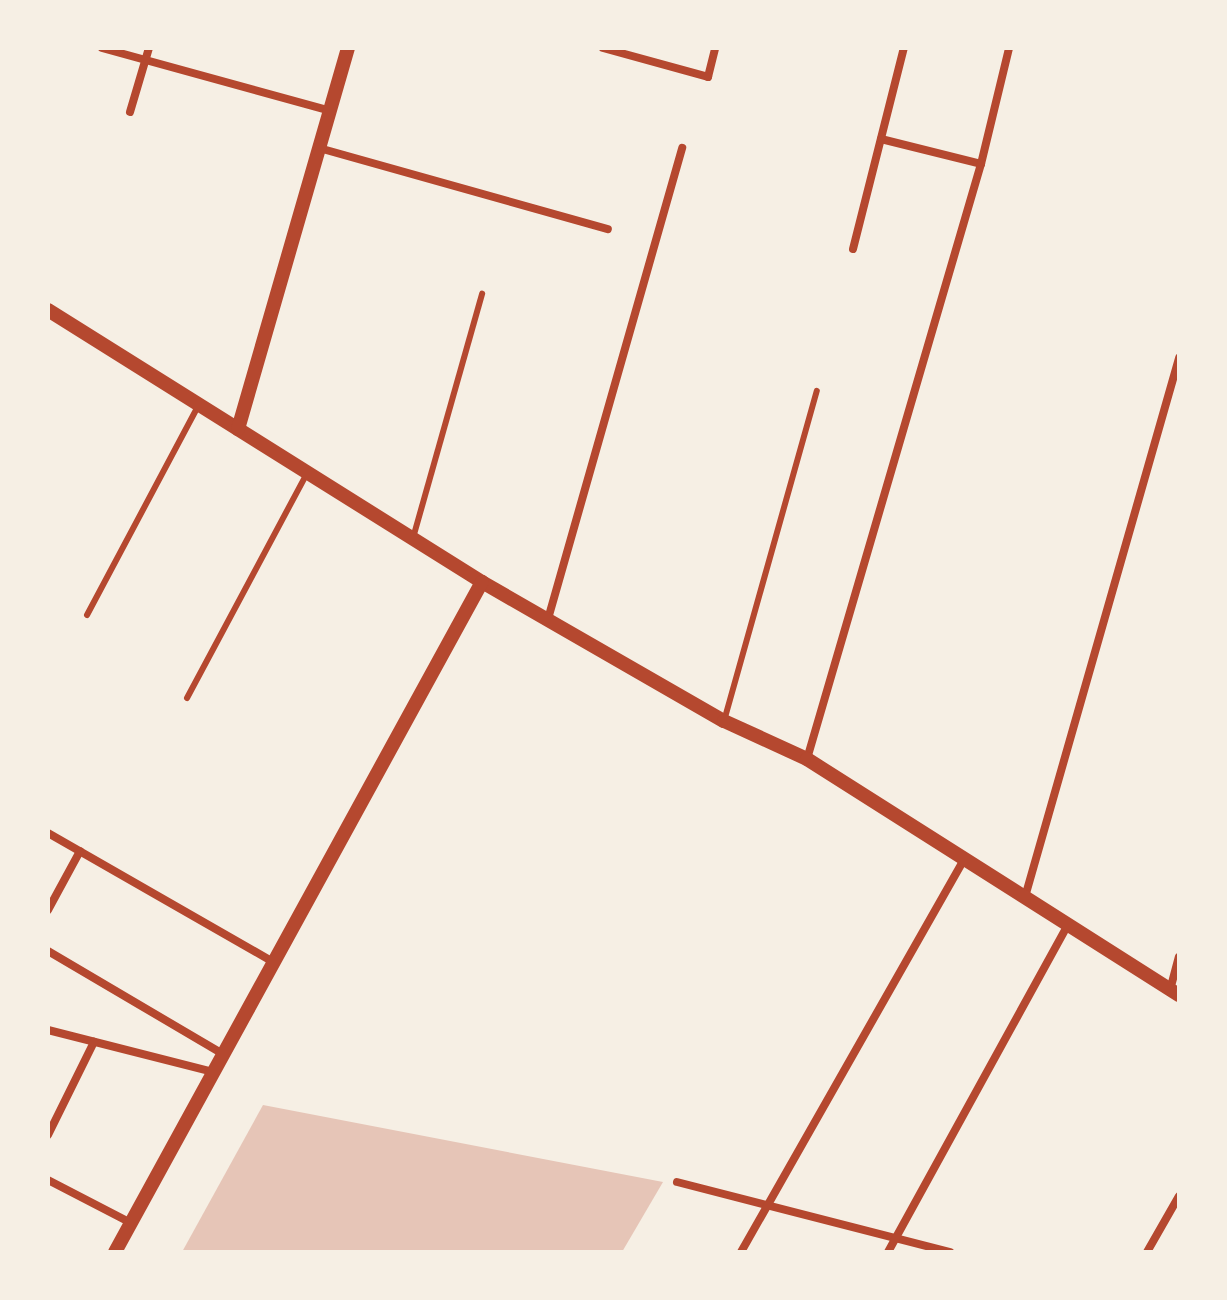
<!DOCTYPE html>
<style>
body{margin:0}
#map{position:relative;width:1227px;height:1300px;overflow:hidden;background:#f6efe4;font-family:"Exo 2",sans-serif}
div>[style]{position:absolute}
.building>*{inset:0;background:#e6c5b7}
.service>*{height:6px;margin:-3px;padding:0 3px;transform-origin:3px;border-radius:3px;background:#b5482f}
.minor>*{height:8px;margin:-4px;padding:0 4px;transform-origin:4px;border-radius:4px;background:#b5482f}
.tertiary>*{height:14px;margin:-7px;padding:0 7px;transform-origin:7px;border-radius:7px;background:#b5482f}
span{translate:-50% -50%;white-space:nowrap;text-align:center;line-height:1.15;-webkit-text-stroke:8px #f6efe4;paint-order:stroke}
.frame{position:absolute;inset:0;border:50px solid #f6efe4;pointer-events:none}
</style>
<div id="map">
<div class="building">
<div style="clip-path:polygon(263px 1105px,663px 1182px,622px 1252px,182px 1252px)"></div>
</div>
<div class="service">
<div style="left:413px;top:538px;width:254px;rotate:-74.2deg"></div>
<div style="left:87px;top:615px;width:237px;rotate:-62deg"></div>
<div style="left:187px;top:698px;width:255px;rotate:-61.9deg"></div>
<div style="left:724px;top:721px;width:343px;rotate:-74.3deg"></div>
</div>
<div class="minor">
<div style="left:102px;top:48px;width:237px;rotate:15.4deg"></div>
<div style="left:603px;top:48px;width:109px;rotate:15.4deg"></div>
<div style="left:708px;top:77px;width:30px;rotate:-76deg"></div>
<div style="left:130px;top:112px;width:67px;rotate:-73.5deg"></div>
<div style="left:881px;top:139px;width:103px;rotate:14deg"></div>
<div style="left:319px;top:148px;width:300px;rotate:15.7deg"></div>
<div style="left:853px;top:249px;width:207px;rotate:-75.8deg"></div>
<div style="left:548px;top:619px;width:490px;rotate:-74.1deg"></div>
<div style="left:807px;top:759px;width:620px;rotate:-73.7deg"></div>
<div style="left:981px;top:164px;width:119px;rotate:-76.4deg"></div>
<div style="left:48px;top:833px;width:259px;rotate:29.8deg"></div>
<div style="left:1025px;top:897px;width:561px;rotate:-74.05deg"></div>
<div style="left:48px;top:910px;width:67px;rotate:-61.5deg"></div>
<div style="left:48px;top:951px;width:203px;rotate:30.5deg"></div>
<div style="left:1170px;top:990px;width:34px;rotate:-75deg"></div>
<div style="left:48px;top:1030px;width:170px;rotate:14.3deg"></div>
<div style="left:48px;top:1135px;width:104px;rotate:-63.7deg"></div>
<div style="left:48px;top:1180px;width:93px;rotate:27.4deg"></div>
<div style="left:677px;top:1182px;width:282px;rotate:14.4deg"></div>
<div style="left:741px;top:1252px;width:452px;rotate:-60.4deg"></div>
<div style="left:888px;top:1252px;width:373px;rotate:-61.2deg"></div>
<div style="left:1147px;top:1252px;width:64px;rotate:-60.3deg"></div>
</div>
<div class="tertiary">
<div style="left:48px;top:310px;width:512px;rotate:32.08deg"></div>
<div style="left:482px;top:582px;width:279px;rotate:29.9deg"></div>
<div style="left:724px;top:721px;width:91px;rotate:24.6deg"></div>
<div style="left:807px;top:759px;width:441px;rotate:32.4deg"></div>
<div style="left:238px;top:429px;width:397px;rotate:-73.9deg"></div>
<div style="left:115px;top:1252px;width:764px;rotate:-61.29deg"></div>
</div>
<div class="frame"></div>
</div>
